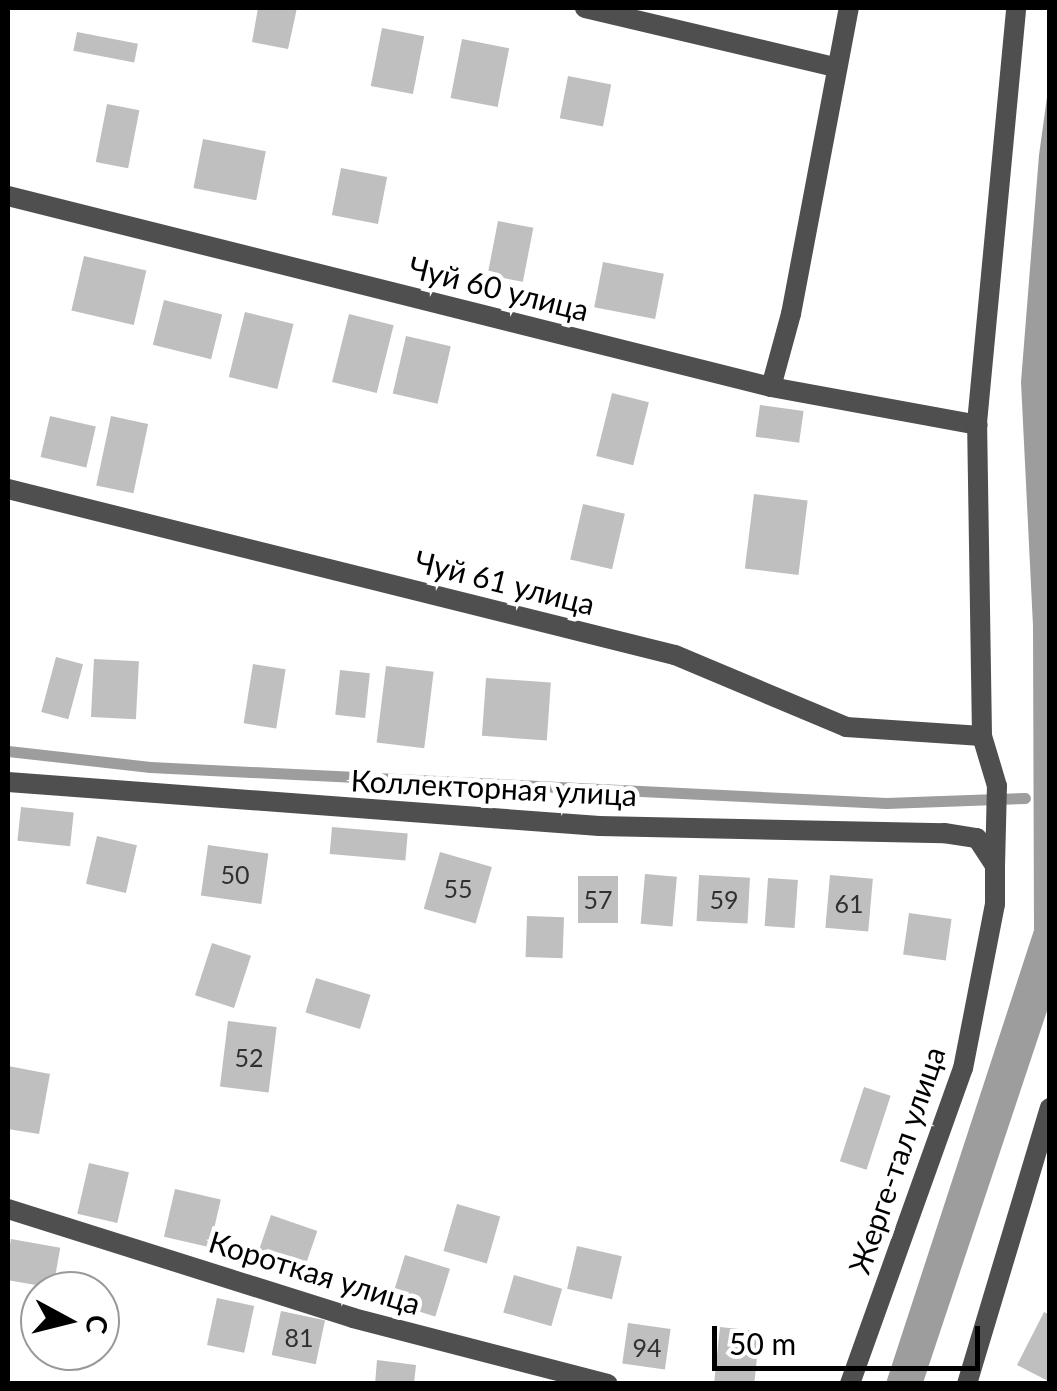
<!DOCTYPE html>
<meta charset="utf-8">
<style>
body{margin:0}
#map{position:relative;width:1057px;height:1391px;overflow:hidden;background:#fff;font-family:Lato,sans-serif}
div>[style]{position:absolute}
.water>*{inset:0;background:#9d9d9d}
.stream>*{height:11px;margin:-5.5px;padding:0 5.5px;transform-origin:5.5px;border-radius:5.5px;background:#9d9d9d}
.building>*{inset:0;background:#bfbfbf;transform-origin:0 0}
.minor>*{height:20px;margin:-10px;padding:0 10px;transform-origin:10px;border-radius:10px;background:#4f4f4f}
span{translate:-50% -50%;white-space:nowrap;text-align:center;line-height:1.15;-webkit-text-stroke:9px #fff;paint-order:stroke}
.number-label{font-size:25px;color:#303030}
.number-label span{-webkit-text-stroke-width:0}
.street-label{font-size:30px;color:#000}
.frame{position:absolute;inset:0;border:10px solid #000;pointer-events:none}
.north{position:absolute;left:20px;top:1271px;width:100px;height:100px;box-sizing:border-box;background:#fff;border:2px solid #999;border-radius:50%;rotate:97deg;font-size:28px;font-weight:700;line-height:40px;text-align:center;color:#000}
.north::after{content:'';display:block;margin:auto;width:35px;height:45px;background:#000;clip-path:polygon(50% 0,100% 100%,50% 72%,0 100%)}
.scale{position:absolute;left:712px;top:1326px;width:268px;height:45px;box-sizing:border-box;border:5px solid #000;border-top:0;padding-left:12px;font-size:30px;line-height:35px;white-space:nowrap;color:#000;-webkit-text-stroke:8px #fff;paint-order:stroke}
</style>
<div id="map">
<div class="water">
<div style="clip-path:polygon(1049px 83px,1049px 1005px,923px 1383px,886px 1383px,1034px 930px,1033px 626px,1021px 382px,1039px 155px)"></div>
</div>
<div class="stream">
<div style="left:8px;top:751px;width:143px;rotate:6.4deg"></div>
<div style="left:150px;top:767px;width:737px;rotate:2.8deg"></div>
<div style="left:886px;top:803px;width:139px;rotate:-2.1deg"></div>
</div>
<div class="building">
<div style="clip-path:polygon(258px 8px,297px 8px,288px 49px,252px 42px)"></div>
<div style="left:382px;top:28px;width:43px;height:59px;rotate:11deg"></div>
<div style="left:77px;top:32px;width:62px;height:19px;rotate:11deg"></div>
<div style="left:462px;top:39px;width:48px;height:60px;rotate:11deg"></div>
<div style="left:568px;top:76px;width:44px;height:43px;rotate:11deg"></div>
<div style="left:107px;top:104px;width:33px;height:59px;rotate:11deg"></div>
<div style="left:203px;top:139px;width:64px;height:50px;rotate:11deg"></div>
<div style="left:341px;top:168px;width:47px;height:48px;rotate:11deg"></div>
<div style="left:498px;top:221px;width:36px;height:55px;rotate:11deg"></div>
<div style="left:84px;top:256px;width:64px;height:56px;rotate:13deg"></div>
<div style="left:603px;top:262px;width:62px;height:46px;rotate:11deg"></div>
<div style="left:164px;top:300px;width:60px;height:46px;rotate:14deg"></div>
<div style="left:245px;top:312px;width:50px;height:67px;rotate:14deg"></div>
<div style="left:349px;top:314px;width:46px;height:70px;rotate:14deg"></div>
<div style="left:406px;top:336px;width:46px;height:59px;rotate:13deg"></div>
<div style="left:612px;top:393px;width:38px;height:65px;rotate:14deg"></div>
<div style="left:760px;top:405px;width:44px;height:32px;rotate:8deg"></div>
<div style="left:50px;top:416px;width:47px;height:42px;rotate:13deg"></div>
<div style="left:111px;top:416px;width:38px;height:71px;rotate:12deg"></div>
<div style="left:754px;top:494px;width:54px;height:75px;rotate:7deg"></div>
<div style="left:583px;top:504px;width:43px;height:57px;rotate:13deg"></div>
<div style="left:56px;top:657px;width:28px;height:57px;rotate:15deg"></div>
<div style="left:94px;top:659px;width:45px;height:58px;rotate:3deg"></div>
<div style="left:253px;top:664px;width:33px;height:60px;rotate:9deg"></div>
<div style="left:386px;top:666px;width:48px;height:77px;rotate:7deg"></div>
<div style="left:340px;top:670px;width:30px;height:45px;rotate:6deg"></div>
<div style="left:486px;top:678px;width:65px;height:58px;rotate:4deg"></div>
<div style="left:21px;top:807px;width:53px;height:34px;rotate:6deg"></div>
<div style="left:332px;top:827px;width:76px;height:27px;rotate:5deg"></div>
<div style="left:97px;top:836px;width:41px;height:49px;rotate:13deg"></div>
<div style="left:208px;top:845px;width:61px;height:51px;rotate:8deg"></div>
<div style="left:440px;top:852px;width:54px;height:59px;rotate:16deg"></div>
<div style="left:645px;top:874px;width:32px;height:50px;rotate:5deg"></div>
<div style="left:699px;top:875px;width:51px;height:46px;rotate:3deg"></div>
<div style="left:830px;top:875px;width:43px;height:53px;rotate:5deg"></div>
<div style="left:578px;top:876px;width:40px;height:47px"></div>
<div style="left:768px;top:878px;width:30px;height:48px;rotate:4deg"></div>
<div style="left:909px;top:913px;width:43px;height:42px;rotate:8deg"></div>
<div style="left:527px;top:916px;width:37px;height:41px;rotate:2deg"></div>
<div style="left:212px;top:943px;width:41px;height:55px;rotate:18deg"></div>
<div style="left:316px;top:978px;width:57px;height:36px;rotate:17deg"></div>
<div style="left:228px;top:1021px;width:49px;height:66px;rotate:7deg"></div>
<div style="clip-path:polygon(8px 1066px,50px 1074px,39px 1134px,8px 1129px)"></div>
<div style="left:864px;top:1087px;width:28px;height:78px;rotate:18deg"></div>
<div style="left:89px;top:1163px;width:41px;height:52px;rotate:13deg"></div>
<div style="left:175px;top:1189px;width:47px;height:49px;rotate:13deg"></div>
<div style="left:457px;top:1204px;width:45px;height:49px;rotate:16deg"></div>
<div style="left:271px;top:1215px;width:49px;height:48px;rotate:19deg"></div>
<div style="left:11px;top:1239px;width:50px;height:41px;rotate:10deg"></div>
<div style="left:577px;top:1246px;width:46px;height:44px;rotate:13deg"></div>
<div style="left:405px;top:1255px;width:47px;height:50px;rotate:17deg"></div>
<div style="left:514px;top:1275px;width:50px;height:39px;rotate:16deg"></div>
<div style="left:217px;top:1298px;width:38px;height:48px;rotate:12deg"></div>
<div style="left:281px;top:1311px;width:45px;height:45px;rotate:12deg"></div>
<div style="clip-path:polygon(1044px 1312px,1050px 1315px,1050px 1382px,1017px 1365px)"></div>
<div style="left:628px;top:1323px;width:43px;height:41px;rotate:8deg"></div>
<div style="left:720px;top:1327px;width:40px;height:57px;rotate:6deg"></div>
<div style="clip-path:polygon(377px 1360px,416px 1365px,414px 1384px,375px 1384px)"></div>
</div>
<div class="minor">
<div style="left:585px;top:8px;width:257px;rotate:13.3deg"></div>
<div style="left:8px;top:196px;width:787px;rotate:14.05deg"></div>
<div style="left:771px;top:387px;width:210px;rotate:10.4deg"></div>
<div style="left:771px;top:387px;width:76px;rotate:-74.7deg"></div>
<div style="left:791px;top:314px;width:311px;rotate:-79.3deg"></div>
<div style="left:8px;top:489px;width:687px;rotate:13.98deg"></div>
<div style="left:675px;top:655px;width:186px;rotate:22.8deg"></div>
<div style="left:846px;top:727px;width:136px;rotate:3.8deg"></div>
<div style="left:8px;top:782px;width:593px;rotate:4.26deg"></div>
<div style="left:599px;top:826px;width:345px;rotate:1.2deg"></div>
<div style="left:944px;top:833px;width:33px;rotate:9deg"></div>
<div style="left:977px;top:838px;width:33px;rotate:57deg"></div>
<div style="left:995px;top:866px;width:38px;rotate:90deg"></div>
<div style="left:995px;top:904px;width:167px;rotate:101deg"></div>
<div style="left:963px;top:1068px;width:336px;rotate:109.7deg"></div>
<div style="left:995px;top:866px;width:80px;rotate:-88.6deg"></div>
<div style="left:997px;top:786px;width:52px;rotate:-106.7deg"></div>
<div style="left:982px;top:736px;width:313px;rotate:-90.9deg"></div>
<div style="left:977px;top:423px;width:417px;rotate:-84.6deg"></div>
<div style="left:8px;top:1209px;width:362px;rotate:17.5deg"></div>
<div style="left:353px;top:1318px;width:263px;rotate:14.5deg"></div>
<div style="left:967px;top:1384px;width:288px;rotate:-73.3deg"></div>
</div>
<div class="number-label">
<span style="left:235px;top:874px">50</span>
<span style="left:458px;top:888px">55</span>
<span style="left:598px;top:899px">57</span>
<span style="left:724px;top:899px">59</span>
<span style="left:849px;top:903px">61</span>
<span style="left:249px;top:1057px">52</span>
<span style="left:299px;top:1337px">81</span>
<span style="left:647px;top:1347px">94</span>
</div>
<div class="street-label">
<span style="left:499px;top:288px;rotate:14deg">Чуй 60 улица</span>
<span style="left:505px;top:582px;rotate:14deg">Чуй 61 улица</span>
<span style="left:494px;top:787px;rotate:3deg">Коллекторная улица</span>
<span style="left:896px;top:1160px;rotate:-71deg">Жерге-тал улица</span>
<span style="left:315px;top:1272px;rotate:17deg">Короткая улица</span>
</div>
<div class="frame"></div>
<div class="north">С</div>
<div class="scale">50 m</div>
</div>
